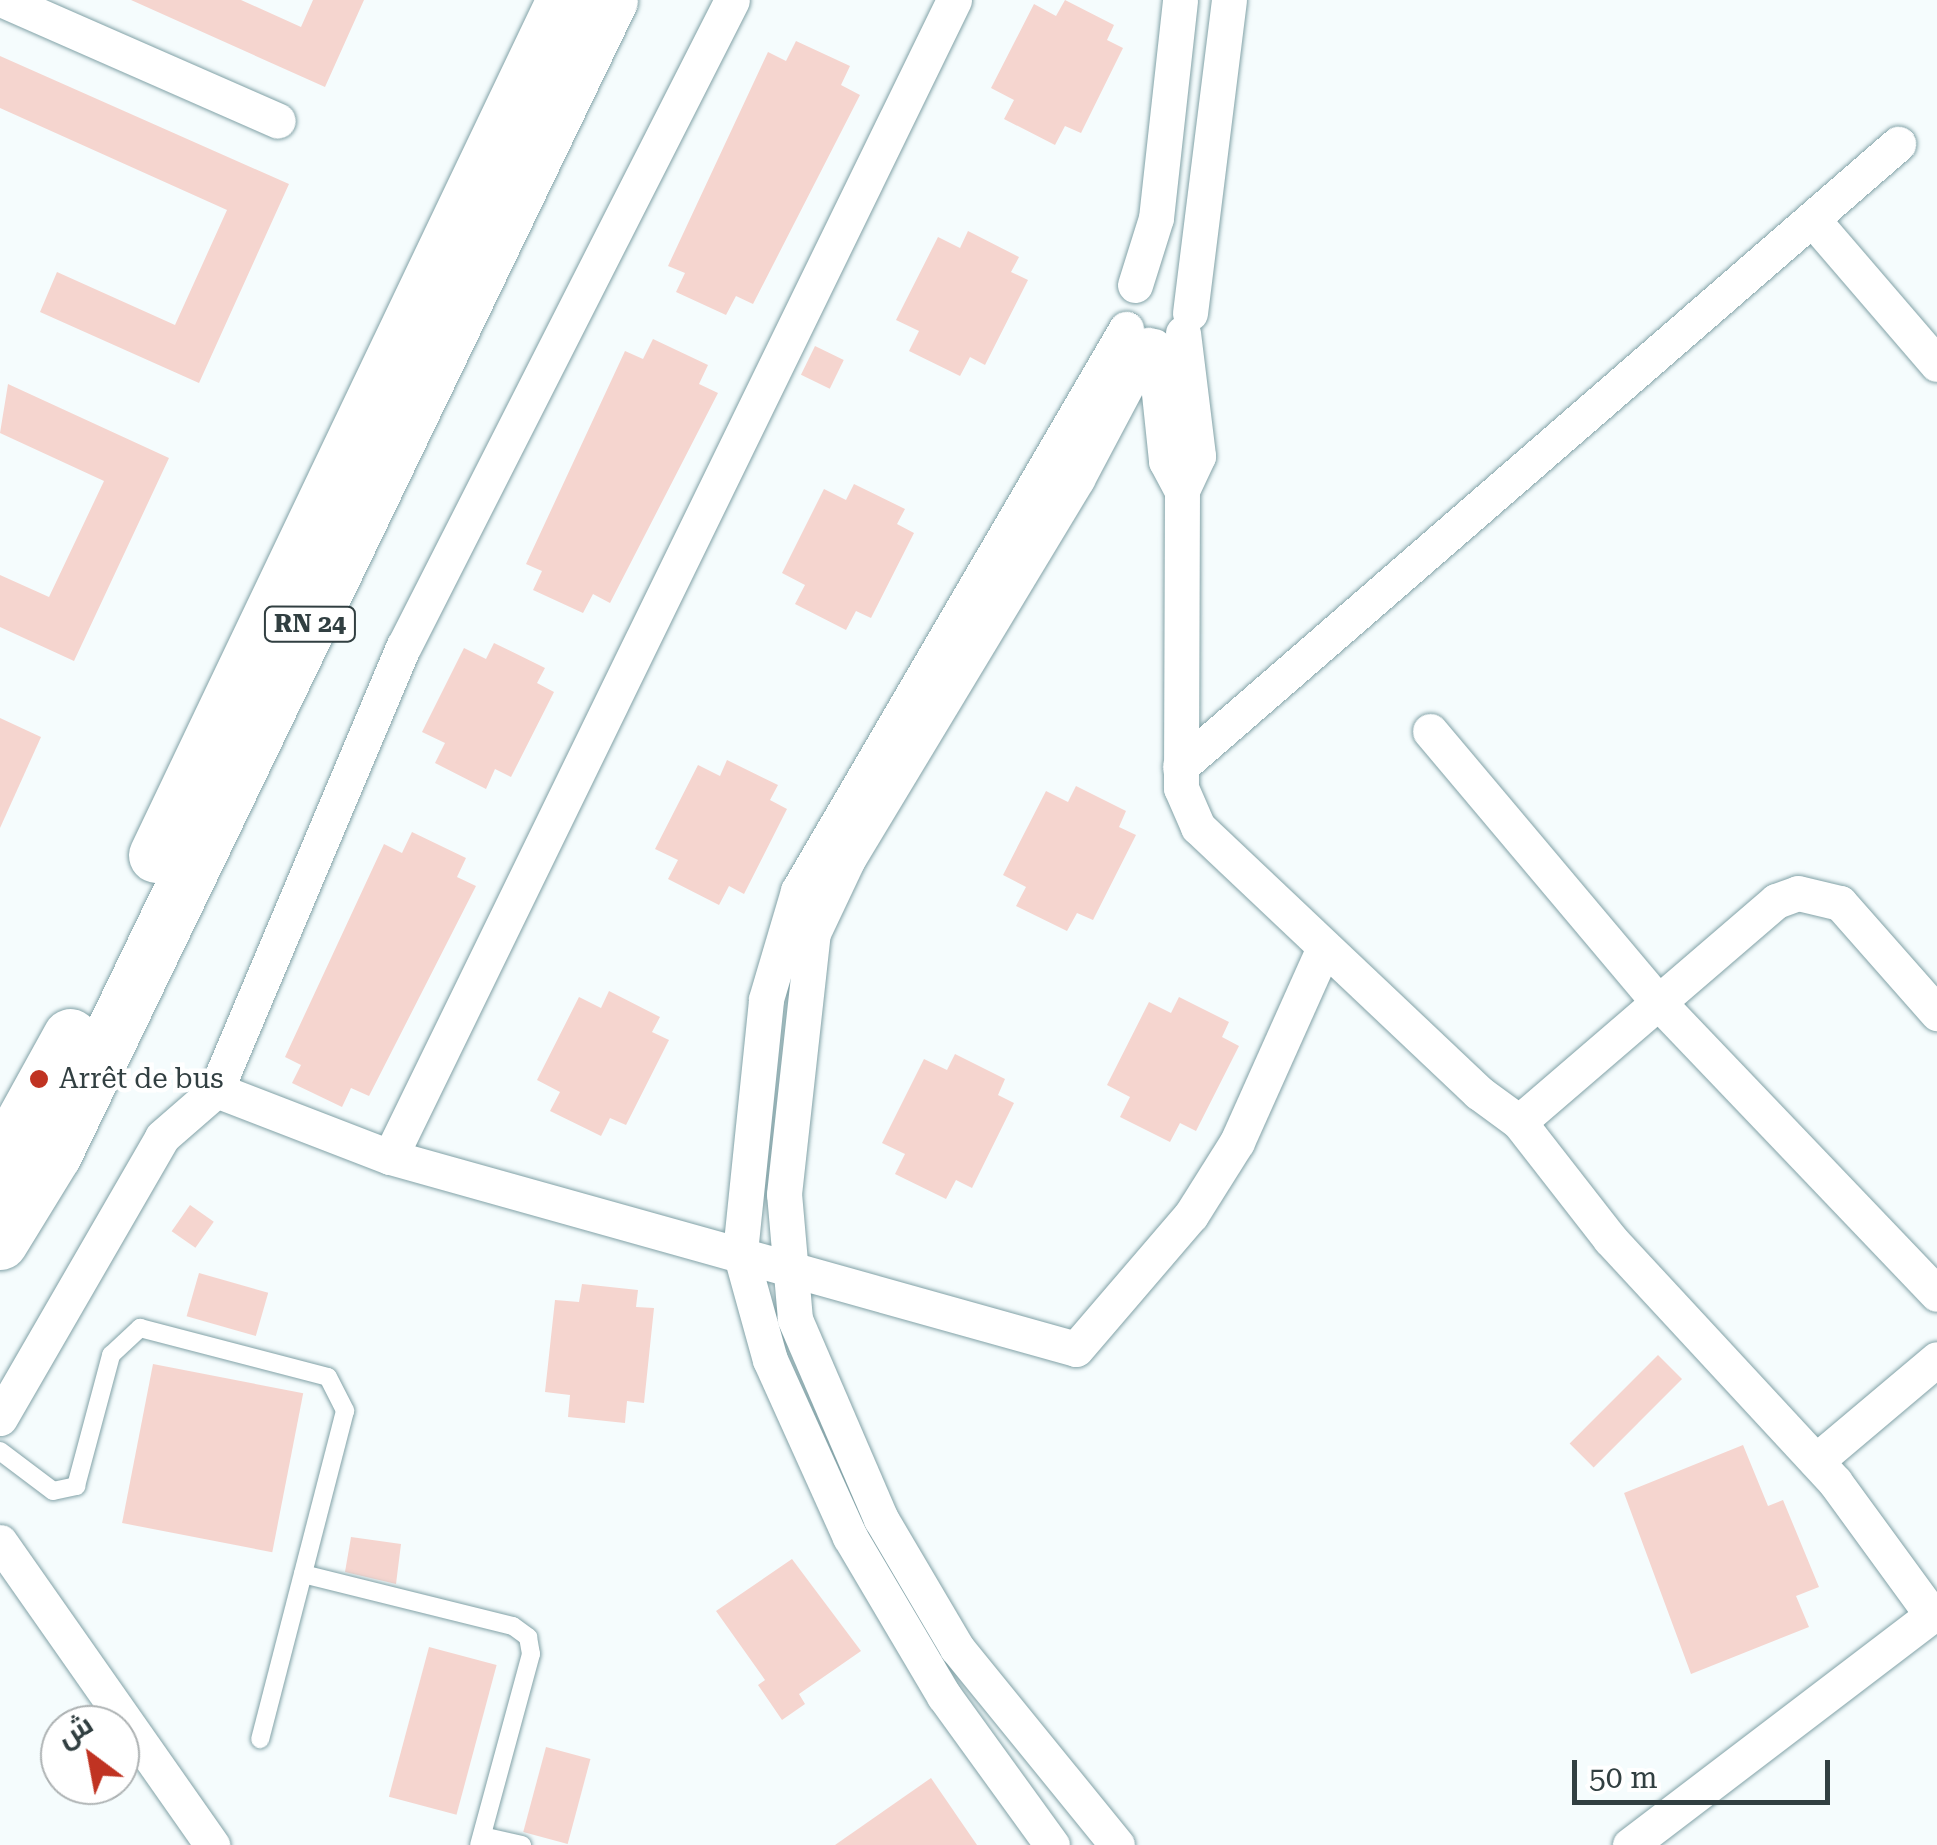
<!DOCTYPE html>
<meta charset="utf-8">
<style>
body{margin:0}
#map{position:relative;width:1937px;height:1845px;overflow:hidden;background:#f5fcfd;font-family:"Roboto Serif",Cairo,serif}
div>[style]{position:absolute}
.building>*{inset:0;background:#f5d5cf;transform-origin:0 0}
.roads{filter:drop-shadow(0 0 2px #82a2a7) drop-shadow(0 0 2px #82a2a7)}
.lane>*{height:18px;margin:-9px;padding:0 9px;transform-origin:9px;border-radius:9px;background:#fff}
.street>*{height:35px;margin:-17.5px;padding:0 17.5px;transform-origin:17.5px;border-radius:17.5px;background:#fff}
.highway>*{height:55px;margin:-27.5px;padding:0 27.5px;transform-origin:27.5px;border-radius:27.5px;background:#fff}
.dots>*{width:28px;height:28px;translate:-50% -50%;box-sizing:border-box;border:5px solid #fff;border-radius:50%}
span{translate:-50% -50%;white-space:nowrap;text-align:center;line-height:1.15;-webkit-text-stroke:9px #fff;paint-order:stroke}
.shield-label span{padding:2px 8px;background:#fff;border:2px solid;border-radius:8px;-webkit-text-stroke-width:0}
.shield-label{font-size:25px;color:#313f41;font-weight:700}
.poi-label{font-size:28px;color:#313f41}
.left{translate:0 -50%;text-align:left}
.north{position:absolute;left:40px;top:1705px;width:100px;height:100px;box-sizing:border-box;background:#fff;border:2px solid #adb2b3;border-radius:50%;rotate:328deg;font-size:28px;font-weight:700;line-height:40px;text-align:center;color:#313f41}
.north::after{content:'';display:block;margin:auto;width:35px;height:45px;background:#c03322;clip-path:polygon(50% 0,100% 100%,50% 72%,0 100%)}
.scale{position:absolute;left:1572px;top:1760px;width:258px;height:45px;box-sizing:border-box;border:5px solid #313f41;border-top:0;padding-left:12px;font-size:30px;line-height:35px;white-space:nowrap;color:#313f41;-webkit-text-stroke:8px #fff;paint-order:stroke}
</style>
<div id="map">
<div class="building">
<div style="clip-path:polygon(131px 0,241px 0,301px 27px,313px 0,364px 0,325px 87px)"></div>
<div style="clip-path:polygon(1065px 0,1114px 25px,1107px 40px,1123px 48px,1081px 133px,1065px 126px,1055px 145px,1004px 119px,1014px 100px,991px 88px,1034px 4px,1056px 16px)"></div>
<div style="clip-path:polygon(796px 41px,850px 66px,841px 85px,860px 95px,753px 304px,736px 296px,726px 315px,676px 292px,685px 273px,668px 266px,768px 52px,786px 61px)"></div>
<div style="clip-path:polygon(0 56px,289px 184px,199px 383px,40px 312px,57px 272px,175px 325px,227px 210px,0 108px)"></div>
<div style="clip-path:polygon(968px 231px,1019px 257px,1011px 272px,1028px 280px,985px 365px,970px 357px,960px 376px,909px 351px,919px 331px,896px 320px,938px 237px,960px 248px)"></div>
<div style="clip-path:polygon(653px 339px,708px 365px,699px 384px,718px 393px,610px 603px,593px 594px,583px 613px,533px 590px,542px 571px,526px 564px,625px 351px,643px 359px)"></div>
<div style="left:815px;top:346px;width:32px;height:32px;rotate:26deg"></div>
<div style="clip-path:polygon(8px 384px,169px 458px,74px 661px,0 627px,0 575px,49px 597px,104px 481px,0 433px)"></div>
<div style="clip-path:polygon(854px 484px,905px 509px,897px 524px,914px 533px,871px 618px,856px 611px,846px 630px,795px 604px,805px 585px,782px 573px,824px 489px,846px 500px)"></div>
<div style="clip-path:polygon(494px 643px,545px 668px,537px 683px,554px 692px,511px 777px,495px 769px,486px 789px,435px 763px,445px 743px,422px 732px,464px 648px,486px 659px)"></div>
<div style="clip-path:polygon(0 718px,41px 737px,0 828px)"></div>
<div style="clip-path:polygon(727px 760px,778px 785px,770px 800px,787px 809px,744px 894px,729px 886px,719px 905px,668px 879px,678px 860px,655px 849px,698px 765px,720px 776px)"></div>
<div style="clip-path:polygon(1076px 786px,1126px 811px,1119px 827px,1136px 835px,1093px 920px,1077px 913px,1067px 931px,1016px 906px,1026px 887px,1003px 875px,1046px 791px,1068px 802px)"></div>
<div style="clip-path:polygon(412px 832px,466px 858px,457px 877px,476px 886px,369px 1096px,351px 1088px,342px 1107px,292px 1083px,301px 1065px,285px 1057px,384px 844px,402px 853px)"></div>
<div style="clip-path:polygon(609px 991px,660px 1017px,652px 1032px,669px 1040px,626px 1125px,610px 1118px,601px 1136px,550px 1111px,560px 1092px,537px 1080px,579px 997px,601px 1008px)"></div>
<div style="clip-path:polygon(1179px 997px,1229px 1022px,1222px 1037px,1239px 1046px,1196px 1131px,1180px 1123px,1170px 1142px,1120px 1117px,1130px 1097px,1107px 1085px,1149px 1002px,1171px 1013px)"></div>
<div style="clip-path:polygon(955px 1054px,1005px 1079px,998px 1095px,1014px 1103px,972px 1188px,956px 1180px,946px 1199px,895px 1174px,905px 1154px,882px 1143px,924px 1059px,947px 1070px)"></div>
<div style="left:190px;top:1205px;width:29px;height:32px;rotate:35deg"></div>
<div style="left:199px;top:1273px;width:72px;height:45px;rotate:16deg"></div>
<div style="clip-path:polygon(582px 1284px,638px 1290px,636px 1307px,654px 1308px,644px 1403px,627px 1401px,625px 1423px,568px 1417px,570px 1395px,545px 1392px,555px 1300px,579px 1302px)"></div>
<div style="left:1658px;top:1355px;width:34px;height:125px;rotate:45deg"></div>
<div style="left:153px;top:1364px;width:153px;height:162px;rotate:11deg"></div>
<div style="clip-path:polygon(1743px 1445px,1768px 1506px,1783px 1500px,1819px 1587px,1796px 1596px,1809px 1627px,1691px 1674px,1624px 1493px)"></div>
<div style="clip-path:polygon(351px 1537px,401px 1544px,396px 1584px,345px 1572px)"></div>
<div style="clip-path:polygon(792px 1559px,861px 1651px,799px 1694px,805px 1704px,782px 1720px,758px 1685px,765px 1680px,716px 1611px)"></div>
<div style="left:429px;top:1647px;width:70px;height:155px;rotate:15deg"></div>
<div style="left:546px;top:1747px;width:46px;height:88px;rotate:15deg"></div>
<div style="clip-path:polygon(931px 1778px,977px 1845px,835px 1845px)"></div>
</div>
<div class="roads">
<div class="lane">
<div style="left:0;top:1451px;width:66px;rotate:37deg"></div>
<div style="left:53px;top:1491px;width:24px;rotate:-12deg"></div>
<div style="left:76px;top:1486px;width:136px;rotate:-75deg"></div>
<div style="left:111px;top:1355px;width:40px;rotate:-43deg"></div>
<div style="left:140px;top:1328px;width:194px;rotate:14.6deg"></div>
<div style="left:328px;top:1377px;width:38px;rotate:63deg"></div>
<div style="left:345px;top:1411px;width:339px;rotate:104.5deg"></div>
<div style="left:303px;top:1574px;width:216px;rotate:13.9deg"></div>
<div style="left:513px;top:1626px;width:19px;rotate:36deg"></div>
<div style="left:528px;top:1637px;width:17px;rotate:80deg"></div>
<div style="left:531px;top:1654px;width:198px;rotate:105.2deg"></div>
<div style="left:482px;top:1836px;width:41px;rotate:12.7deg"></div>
</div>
<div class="street">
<div style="left:3px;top:0;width:300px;rotate:23.7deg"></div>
<div style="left:1813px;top:220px;width:190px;rotate:49.3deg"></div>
<div style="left:1135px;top:285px;width:70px;rotate:-72.6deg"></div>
<div style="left:1156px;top:218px;width:219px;rotate:-83.7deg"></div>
<div style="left:1190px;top:313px;width:315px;rotate:-82.9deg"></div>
<div style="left:1183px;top:333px;width:124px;rotate:83deg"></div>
<div style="left:1198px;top:456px;width:38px;rotate:115deg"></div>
<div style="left:1182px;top:491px;width:297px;rotate:90.2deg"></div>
<div style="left:1181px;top:788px;width:43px;rotate:66.4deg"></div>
<div style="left:1198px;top:827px;width:386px;rotate:43.4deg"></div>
<div style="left:1478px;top:1092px;width:51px;rotate:36.2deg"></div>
<div style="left:1519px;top:1122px;width:339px;rotate:-40.7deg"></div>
<div style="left:1776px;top:901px;width:23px;rotate:-20deg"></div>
<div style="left:1798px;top:893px;width:43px;rotate:13.4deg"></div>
<div style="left:1840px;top:903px;width:147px;rotate:48.6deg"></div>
<div style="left:1154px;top:346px;width:116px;rotate:84deg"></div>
<div style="left:1166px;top:461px;width:34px;rotate:62deg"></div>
<div style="left:1430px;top:731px;width:357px;rotate:49.9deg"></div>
<div style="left:1660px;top:1004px;width:401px;rotate:46.3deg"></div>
<div style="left:1180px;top:767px;width:951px;rotate:-40.95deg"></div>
<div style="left:216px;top:1090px;width:482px;rotate:-67.1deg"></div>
<div style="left:404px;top:646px;width:724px;rotate:-63.08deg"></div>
<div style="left:1519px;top:1122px;width:148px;rotate:52.1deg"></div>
<div style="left:1610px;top:1239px;width:331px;rotate:47.2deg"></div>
<div style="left:1835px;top:1482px;width:165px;rotate:53.9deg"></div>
<div style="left:1932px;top:1615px;width:380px;rotate:142.7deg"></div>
<div style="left:390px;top:1157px;width:1287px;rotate:-64.01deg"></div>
<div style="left:0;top:1418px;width:324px;rotate:-60deg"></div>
<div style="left:162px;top:1137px;width:72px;rotate:-41deg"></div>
<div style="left:216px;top:1090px;width:186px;rotate:21.1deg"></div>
<div style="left:390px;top:1157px;width:712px;rotate:15.64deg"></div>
<div style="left:1076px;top:1349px;width:177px;rotate:-49.4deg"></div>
<div style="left:1191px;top:1215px;width:86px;rotate:-57.8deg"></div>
<div style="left:1237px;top:1142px;width:210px;rotate:-65.9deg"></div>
<div style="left:1816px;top:1461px;width:158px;rotate:-40.1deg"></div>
<div style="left:0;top:1542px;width:370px;rotate:55deg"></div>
<div style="left:1052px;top:1845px;width:184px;rotate:-125.9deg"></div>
<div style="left:944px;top:1696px;width:185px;rotate:-120.6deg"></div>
<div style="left:850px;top:1537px;width:194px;rotate:-114.3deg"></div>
<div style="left:770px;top:1360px;width:112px;rotate:-105.5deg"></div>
<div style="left:740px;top:1252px;width:254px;rotate:-84.1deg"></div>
<div style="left:766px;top:999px;width:113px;rotate:-73.5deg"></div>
<div style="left:798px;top:891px;width:651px;rotate:-59.73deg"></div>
<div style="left:1117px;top:1845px;width:254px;rotate:-129.1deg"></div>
<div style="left:957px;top:1648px;width:150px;rotate:-120.5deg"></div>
<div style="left:881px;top:1519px;width:218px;rotate:-113.3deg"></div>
<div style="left:795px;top:1319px;width:125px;rotate:-95deg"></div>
<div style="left:784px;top:1194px;width:263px;rotate:-83.7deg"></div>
<div style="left:813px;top:933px;width:82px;rotate:-64.7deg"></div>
<div style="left:848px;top:859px;width:444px;rotate:-58.9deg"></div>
<div style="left:1077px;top:479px;width:152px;rotate:-62.1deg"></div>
</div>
<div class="highway">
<div style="left:156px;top:855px;width:947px;rotate:-64.49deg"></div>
<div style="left:0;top:1163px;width:145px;rotate:-61.1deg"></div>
<div style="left:0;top:1242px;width:103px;rotate:-58.5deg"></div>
<div style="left:54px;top:1154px;width:1281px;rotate:-64.28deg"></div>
</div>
</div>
<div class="dots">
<div style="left:39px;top:1079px;background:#c03322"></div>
</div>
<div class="shield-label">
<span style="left:310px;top:624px">RN 24</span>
</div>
<div class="poi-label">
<span class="left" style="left:59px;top:1079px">Arrêt de bus</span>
</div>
<div class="north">ش</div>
<div class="scale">50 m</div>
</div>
